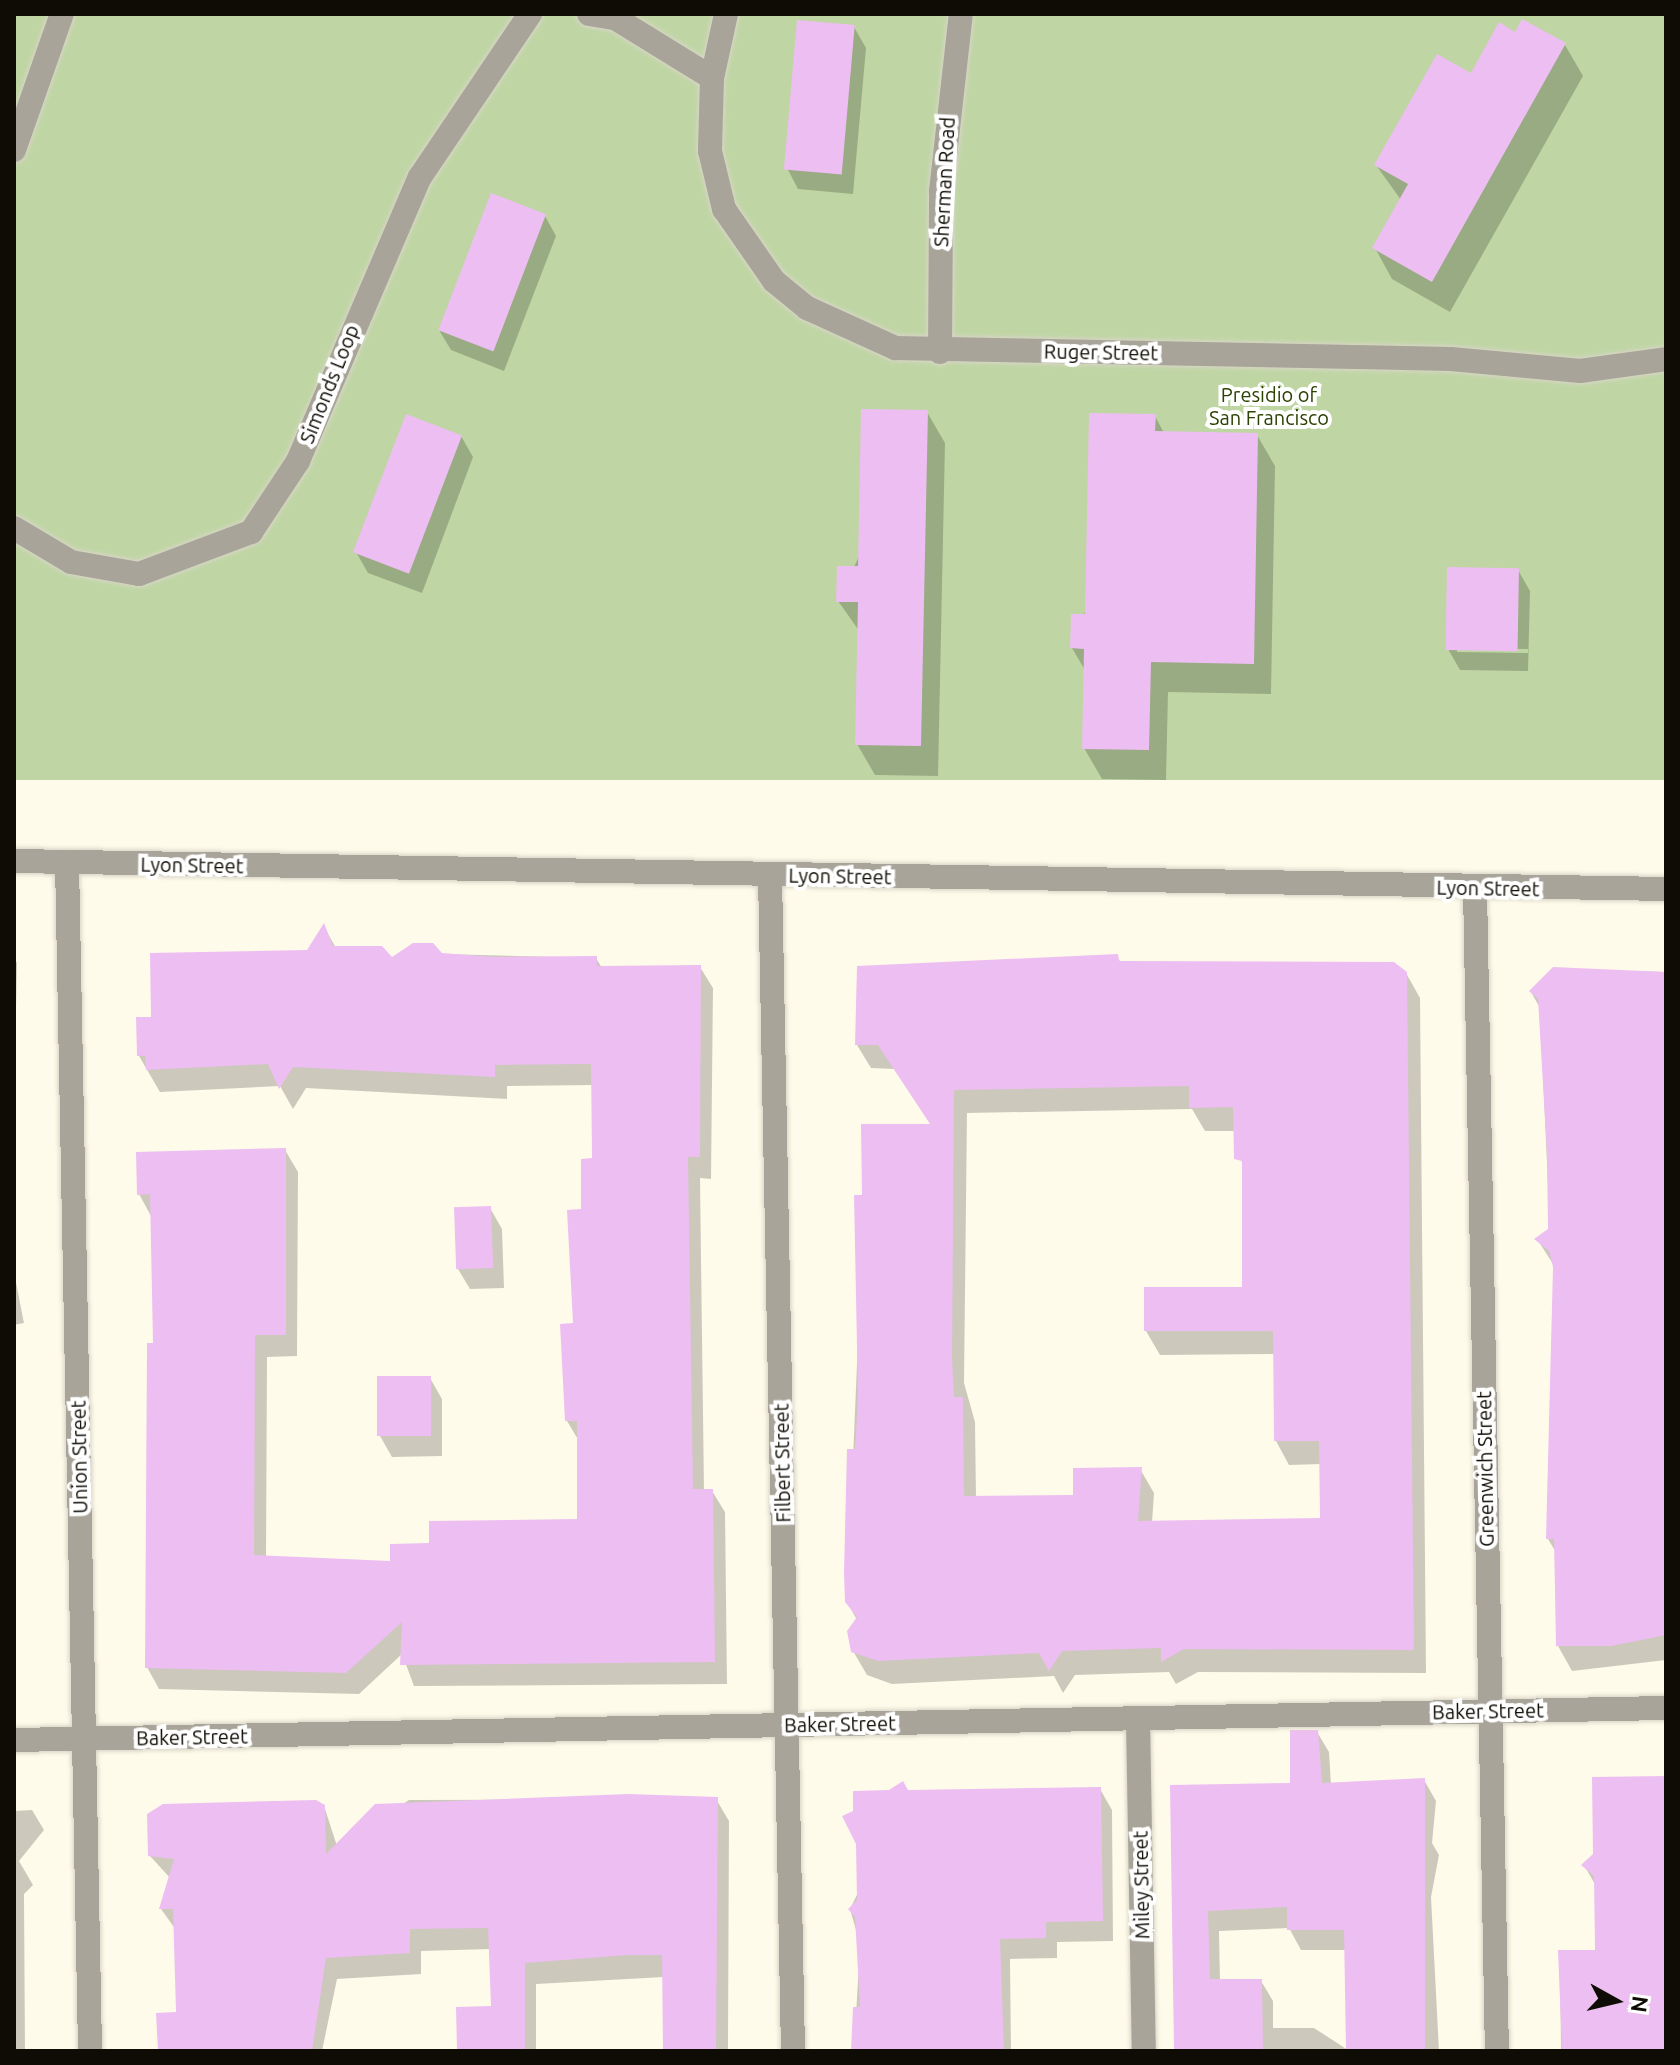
<!DOCTYPE html>
<style>
body{margin:0}
#map{position:relative;width:1680px;height:2065px;overflow:hidden;background:#fffbeb;font-family:Ubuntu,sans-serif}
div>[style]{position:absolute}
.green>*{inset:0;background:#bfd6a4;transform-origin:0 0}
.shadow>*{inset:0;background:#0003;transform-origin:0 0}
.building>*{inset:0;background:#edbef1;transform-origin:0 0}
.roads{filter:drop-shadow(0 0 2px #d8d5c6) drop-shadow(0 0 2px #d8d5c6)}
.street>*{height:24px;margin:-12px;padding:0 12px;transform-origin:12px;border-radius:12px;background:#a8a499}
span{translate:-50% -50%;white-space:nowrap;text-align:center;line-height:1.15;-webkit-text-stroke:8px #fff;paint-order:stroke}
.street-label{font-size:20px;color:#0e0c04}
.park-label{font-size:20px;color:#2c4200}
.frame{position:absolute;inset:0;border:16px solid #0e0c04;pointer-events:none}
.north{position:absolute;left:1576px;top:1961px;width:80px;height:80px;-webkit-text-stroke:6px #fff;paint-order:stroke;rotate:98deg;font-size:22px;font-weight:700;line-height:32px;text-align:center;color:#0e0c04}
.north::after{content:'';display:block;margin:auto;width:28px;height:36px;background:#0e0c04;clip-path:polygon(50% 0,100% 100%,50% 72%,0 100%)}
</style>
<div id="map">
<div class="green">
<div style="left:14px;top:14px;width:1652px;height:766px"></div>
</div>
<div class="shadow">
<div style="clip-path:polygon(854px 27px,866px 48px,853px 194px,798px 189px,787px 168px)"></div>
<div style="clip-path:polygon(1515px 35px,1565px 45px,1583px 76px,1450px 312px,1392px 279px,1375px 248px,1401px 200px,1376px 165px)"></div>
<div style="clip-path:polygon(545px 216px,556px 236px,504px 371px,451px 350px,439px 330px)"></div>
<div style="clip-path:polygon(927px 412px,945px 443px,938px 776px,875px 775px,857px 744px,860px 632px,838px 601px)"></div>
<div style="clip-path:polygon(1155px 416px,1164px 433px,1257px 435px,1275px 466px,1271px 694px,1168px 692px,1166px 780px,1102px 779px,1084px 748px,1086px 672px,1072px 648px)"></div>
<div style="clip-path:polygon(461px 436px,473px 457px,422px 593px,368px 573px,356px 552px)"></div>
<div style="clip-path:polygon(evenodd,1518px 570px,1530px 591px,1528px 671px,1460px 670px,1448px 649px,1518px 570px,1457px 648px,1528px 649px,1528px 653px,1457px 652px,1457px 648px)"></div>
<div style="clip-path:polygon(324px 927px,336px 948px,392px 960px,441px 954px,596px 958px,602px 968px,700px 967px,713px 988px,711px 1179px,700px 1178px,704px 1491px,712px 1491px,725px 1512px,727px 1684px,414px 1686px,402px 1654px,359px 1694px,159px 1689px,147px 1667px,155px 1345px,151px 1216px,139px 1194px,285px 1150px,298px 1172px,297px 1356px,267px 1357px,266px 1558px,392px 1563px,431px 1545px,579px 1521px,579px 1441px,567px 1421px,594px 1160px,593px 1085px,507px 1086px,507px 1099px,306px 1088px,293px 1109px,280px 1086px,160px 1092px,139px 1056px,153px 1018px,308px 952px)"></div>
<div style="clip-path:polygon(evenodd,1117px 956px,1121px 963px,1406px 973px,1420px 998px,1426px 1673px,1198px 1672px,1176px 1684px,1169px 1672px,1075px 1675px,1063px 1693px,1054px 1676px,892px 1684px,867px 1675px,853px 1651px,857px 1620px,847px 1602px,864px 1197px,932px 1126px,894px 1069px,871px 1068px,857px 1045px,1117px 956px,1192px 1109px,1205px 1131px,1235px 1131px,1244px 1172px,1244px 1289px,1146px 1331px,1160px 1355px,1275px 1354px,1276px 1441px,1289px 1465px,1321px 1464px,1322px 1520px,1152px 1523px,1154px 1493px,1140px 1469px,1075px 1497px,976px 1498px,975px 1422px,964px 1383px,967px 1113px,1192px 1109px)"></div>
<div style="clip-path:polygon(14px 958px,17px 963px,14px 1106px)"></div>
<div style="clip-path:polygon(1554px 969px,1666px 972px,1666px 1660px,1572px 1671px,1558px 1646px,1557px 1554px,1548px 1539px,1555px 1267px,1537px 1239px,1550px 1230px,1540px 1008px,1531px 992px)"></div>
<div style="clip-path:polygon(490px 1208px,502px 1229px,504px 1288px,470px 1289px,458px 1269px)"></div>
<div style="left:14px;top:1272px;width:52px;height:408px;rotate:79deg"></div>
<div style="clip-path:polygon(430px 1378px,442px 1399px,442px 1456px,392px 1457px,380px 1436px)"></div>
<div style="clip-path:polygon(evenodd,1317px 1732px,1329px 1752px,1331px 1785px,1424px 1780px,1436px 1801px,1432px 1843px,1439px 1855px,1431px 1897px,1439px 2051px,1179px 2051px,1173px 1787px,1292px 1785px,1317px 1732px,1289px 1928px,1301px 1950px,1347px 1950px,1348px 2050px,1314px 2028px,1273px 2028px,1273px 2001px,1261px 1981px,1220px 1981px,1219px 1931px,1289px 1928px)"></div>
<div style="clip-path:polygon(1666px 1777px,1666px 2051px,1561px 2051px,1560px 1952px,1597px 1952px,1596px 1886px,1584px 1865px)"></div>
<div style="clip-path:polygon(1100px 1789px,1112px 1810px,1113px 1941px,1057px 1942px,1057px 1958px,1010px 1959px,1011px 2051px,854px 2051px,860px 1944px,850px 1909px,907px 1792px)"></div>
<div style="clip-path:polygon(716px 1799px,729px 1821px,728px 2051px,665px 2051px,664px 1977px,536px 1984px,536px 2051px,459px 2051px,493px 2008px,491px 1949px,421px 1951px,421px 1974px,337px 1979px,322px 2051px,160px 2051px,178px 2014px,176px 1930px,161px 1909px,171px 1879px,150px 1856px,324px 1806px,337px 1846px,409px 1800px)"></div>
<div style="clip-path:polygon(32px 1810px,44px 1830px,19px 1861px,33px 1885px,24px 1894px,25px 2051px,14px 2051px,14px 1811px)"></div>
</div>
<div class="building">
<div style="clip-path:polygon(1522px 19px,1566px 43px,1432px 282px,1372px 248px,1408px 184px,1374px 165px,1437px 54px,1471px 73px,1499px 22px,1515px 32px)"></div>
<div style="left:797px;top:20px;width:58px;height:150px;rotate:5deg"></div>
<div style="left:491px;top:193px;width:59px;height:147px;rotate:21deg"></div>
<div style="clip-path:polygon(861px 409px,928px 410px,921px 746px,855px 745px,858px 602px,836px 602px,837px 566px,858px 566px)"></div>
<div style="clip-path:polygon(1089px 413px,1156px 414px,1155px 431px,1258px 433px,1254px 664px,1151px 662px,1149px 750px,1082px 749px,1084px 649px,1070px 648px,1071px 614px,1085px 614px)"></div>
<div style="left:406px;top:414px;width:60px;height:148px;rotate:21deg"></div>
<div style="left:1447px;top:567px;width:72px;height:83px;rotate:1deg"></div>
<div style="clip-path:polygon(324px 923px,333px 946px,382px 946px,392px 957px,413px 943px,433px 943px,442px 953px,494px 957px,597px 956px,597px 966px,701px 965px,700px 1157px,688px 1157px,693px 1489px,713px 1489px,715px 1662px,400px 1665px,402px 1622px,346px 1673px,145px 1668px,147px 1343px,153px 1343px,150px 1194px,137px 1195px,136px 1152px,286px 1148px,286px 1335px,255px 1335px,254px 1555px,390px 1561px,390px 1544px,429px 1543px,429px 1521px,577px 1519px,577px 1421px,565px 1421px,560px 1324px,573px 1323px,567px 1210px,581px 1209px,581px 1159px,592px 1158px,591px 1064px,495px 1065px,495px 1077px,293px 1067px,279px 1089px,268px 1064px,146px 1070px,145px 1056px,137px 1056px,136px 1017px,151px 1017px,150px 953px,307px 950px)"></div>
<div style="clip-path:polygon(evenodd,1118px 954px,1119px 961px,1394px 962px,1407px 972px,1414px 1650px,1184px 1649px,1161px 1662px,1161px 1648px,1062px 1651px,1049px 1671px,1039px 1653px,878px 1661px,851px 1652px,847px 1631px,857px 1617px,845px 1602px,844px 1573px,847px 1449px,855px 1449px,858px 1398px,854px 1195px,862px 1195px,861px 1124px,930px 1124px,878px 1045px,855px 1045px,857px 966px,1118px 954px,1189px 1086px,1189px 1108px,1233px 1107px,1234px 1159px,1242px 1161px,1242px 1287px,1144px 1287px,1144px 1331px,1273px 1331px,1274px 1441px,1319px 1441px,1320px 1518px,1138px 1521px,1142px 1467px,1073px 1468px,1073px 1495px,964px 1496px,963px 1397px,954px 1397px,952px 1358px,954px 1090px,1189px 1086px)"></div>
<div style="clip-path:polygon(1553px 967px,1666px 972px,1666px 1635px,1611px 1646px,1556px 1646px,1554px 1539px,1546px 1539px,1553px 1267px,1549px 1251px,1534px 1239px,1548px 1229px,1547px 1153px,1538px 999px,1529px 991px)"></div>
<div style="left:491px;top:1206px;width:62px;height:37px;rotate:88deg"></div>
<div style="left:431px;top:1376px;width:60px;height:54px;rotate:90deg"></div>
<div style="clip-path:polygon(1290px 1730px,1318px 1730px,1322px 1783px,1425px 1778px,1425px 2051px,1346px 2051px,1344px 1930px,1287px 1930px,1287px 1907px,1208px 1911px,1210px 1979px,1262px 1979px,1263px 2051px,1174px 2051px,1170px 1785px,1290px 1783px)"></div>
<div style="clip-path:polygon(1666px 1776px,1666px 2051px,1562px 2051px,1558px 1950px,1595px 1950px,1594px 1876px,1581px 1865px,1593px 1854px,1592px 1777px)"></div>
<div style="clip-path:polygon(903px 1781px,908px 1790px,1101px 1787px,1103px 1921px,1046px 1922px,1046px 1938px,1000px 1939px,1004px 2051px,851px 2051px,853px 2007px,860px 2007px,855px 1917px,848px 1909px,857px 1900px,856px 1844px,842px 1816px,853px 1811px,853px 1791px,889px 1790px)"></div>
<div style="clip-path:polygon(628px 1794px,718px 1797px,716px 2051px,663px 2051px,662px 1955px,628px 1955px,525px 1963px,525px 2051px,457px 2051px,456px 2007px,491px 2006px,488px 1928px,410px 1929px,410px 1953px,326px 1958px,312px 2051px,158px 2051px,156px 2013px,176px 2012px,173px 1909px,159px 1909px,174px 1859px,148px 1856px,147px 1814px,163px 1804px,316px 1800px,325px 1805px,326px 1854px,375px 1804px)"></div>
</div>
<div class="roads">
<div class="street">
<div style="left:589px;top:14px;width:26px;rotate:9deg"></div>
<div style="left:615px;top:18px;width:114px;rotate:31.7deg"></div>
<div style="left:726px;top:14px;width:66px;rotate:102.3deg"></div>
<div style="left:712px;top:78px;width:73px;rotate:91.6deg"></div>
<div style="left:710px;top:151px;width:60px;rotate:76.4deg"></div>
<div style="left:724px;top:209px;width:88px;rotate:55.2deg"></div>
<div style="left:774px;top:281px;width:43px;rotate:39.3deg"></div>
<div style="left:807px;top:308px;width:97px;rotate:24.4deg"></div>
<div style="left:895px;top:348px;width:556px;rotate:1.13deg"></div>
<div style="left:1451px;top:359px;width:130px;rotate:5.3deg"></div>
<div style="left:1580px;top:371px;width:87px;rotate:-7.9deg"></div>
<div style="left:14px;top:150px;width:144px;rotate:-70.6deg"></div>
<div style="left:940px;top:352px;width:161px;rotate:-89.6deg"></div>
<div style="left:941px;top:191px;width:178px;rotate:-83.6deg"></div>
<div style="left:14px;top:528px;width:66px;rotate:30.8deg"></div>
<div style="left:71px;top:562px;width:69px;rotate:10deg"></div>
<div style="left:139px;top:574px;width:120px;rotate:-20.6deg"></div>
<div style="left:251px;top:532px;width:85px;rotate:-56.5deg"></div>
<div style="left:298px;top:461px;width:309px;rotate:-66.8deg"></div>
<div style="left:420px;top:177px;width:197px;rotate:-56deg"></div>
<div style="left:14px;top:861px;width:1652px;rotate:0.97deg"></div>
<div style="left:67px;top:862px;width:1189px;rotate:88.89deg"></div>
<div style="left:770px;top:875px;width:1176px;rotate:88.88deg"></div>
<div style="left:1475px;top:888px;width:1163px;rotate:88.92deg"></div>
<div style="left:1138px;top:1719px;width:332px;rotate:89deg"></div>
<div style="left:14px;top:1740px;width:1652px;rotate:-1.11deg"></div>
</div>
</div>
<div class="street-label">
<span style="left:944px;top:182px;rotate:-87deg">Sherman Road</span>
<span style="left:1101px;top:352px;rotate:1deg">Ruger Street</span>
<span style="left:329px;top:384px;rotate:-68deg">Simonds Loop</span>
<span style="left:192px;top:865px;rotate:1deg">Lyon Street</span>
<span style="left:840px;top:876px;rotate:1deg">Lyon Street</span>
<span style="left:1488px;top:888px;rotate:1deg">Lyon Street</span>
<span style="left:79px;top:1457px;rotate:-91deg">Union Street</span>
<span style="left:782px;top:1463px;rotate:-91deg">Filbert Street</span>
<span style="left:1485px;top:1469px;rotate:-91deg">Greenwich Street</span>
<span style="left:1488px;top:1711px;rotate:-1deg">Baker Street</span>
<span style="left:840px;top:1724px;rotate:-1deg">Baker Street</span>
<span style="left:192px;top:1737px;rotate:-1deg">Baker Street</span>
<span style="left:1141px;top:1885px;rotate:-91deg">Miley Street</span>
</div>
<div class="park-label">
<span style="left:1269px;top:406px">Presidio of<br>San Francisco</span>
</div>
<div class="frame"></div>
<div class="north">N</div>
</div>
